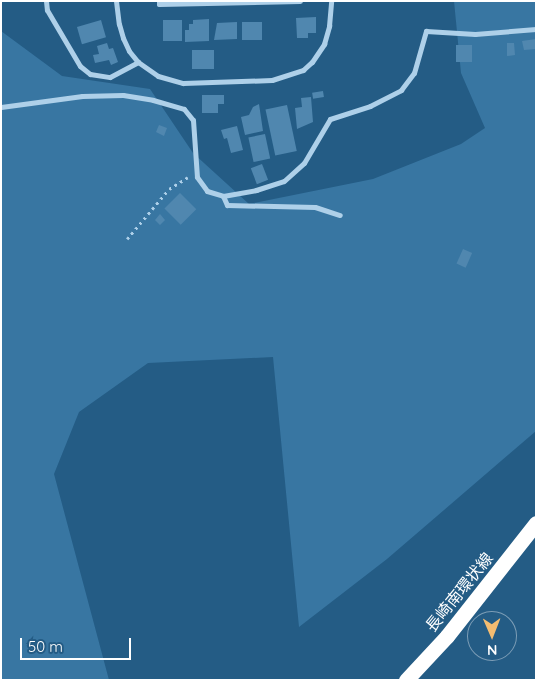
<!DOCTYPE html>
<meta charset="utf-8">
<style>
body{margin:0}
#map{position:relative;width:537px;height:681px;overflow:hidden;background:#245c85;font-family:Quicksand,"Noto Sans JP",sans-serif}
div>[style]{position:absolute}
.green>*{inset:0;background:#3876a2}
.building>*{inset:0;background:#5087af;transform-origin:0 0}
.path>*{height:2.5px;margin-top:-1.25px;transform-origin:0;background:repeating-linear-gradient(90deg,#aed0e9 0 2.5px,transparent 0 6.5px)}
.minor>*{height:5px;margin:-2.5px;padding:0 2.5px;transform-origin:2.5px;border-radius:2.5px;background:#aed0e9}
.motorway>*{height:15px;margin:-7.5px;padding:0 7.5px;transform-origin:7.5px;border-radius:7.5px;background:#fff}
span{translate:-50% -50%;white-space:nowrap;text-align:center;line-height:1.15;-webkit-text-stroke:4px #245c85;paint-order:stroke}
.street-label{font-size:16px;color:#fff}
.frame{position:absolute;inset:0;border:2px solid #fff;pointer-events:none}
.north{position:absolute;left:467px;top:611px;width:50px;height:50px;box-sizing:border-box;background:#245c85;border:1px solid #7c9db6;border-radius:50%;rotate:179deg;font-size:14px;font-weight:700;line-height:20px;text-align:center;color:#fff}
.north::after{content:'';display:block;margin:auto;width:18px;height:22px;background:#f3bc71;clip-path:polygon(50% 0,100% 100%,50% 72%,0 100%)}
.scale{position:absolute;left:20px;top:638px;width:111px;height:22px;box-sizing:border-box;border:2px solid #fff;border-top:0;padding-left:6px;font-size:15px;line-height:18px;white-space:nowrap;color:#fff;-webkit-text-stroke:4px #245c85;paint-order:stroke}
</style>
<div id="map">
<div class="green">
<div style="clip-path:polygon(454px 1px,536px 1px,536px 431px,387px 559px,299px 627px,273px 357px,148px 363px,79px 412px,54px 474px,109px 680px,1px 680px,1px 31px,62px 76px,150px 89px,193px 153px,249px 204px,373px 179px,461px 144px,485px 128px,461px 73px)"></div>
</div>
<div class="building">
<div style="clip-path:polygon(316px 17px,316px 33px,308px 33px,308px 38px,297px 38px,296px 18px)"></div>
<div style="clip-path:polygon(209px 19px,209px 41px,185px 42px,185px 30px,189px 30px,189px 24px,193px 24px,193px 20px)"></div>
<div style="left:101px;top:20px;width:18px;height:25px;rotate:74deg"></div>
<div style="left:163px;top:20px;width:19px;height:21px"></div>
<div style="clip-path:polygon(237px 22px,237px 39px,214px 40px,217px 23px)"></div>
<div style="left:242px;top:22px;width:20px;height:18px"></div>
<div style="clip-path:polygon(536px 39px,536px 49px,524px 50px,522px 41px)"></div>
<div style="clip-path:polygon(107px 43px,109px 49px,113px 48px,118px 62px,111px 65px,109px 60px,95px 63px,93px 55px,99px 54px,97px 46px)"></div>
<div style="clip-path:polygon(507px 43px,514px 43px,515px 55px,507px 56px)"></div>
<div style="left:456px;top:45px;width:16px;height:17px"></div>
<div style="left:192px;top:50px;width:22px;height:19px"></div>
<div style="left:323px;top:91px;width:6px;height:11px;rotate:81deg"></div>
<div style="clip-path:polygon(202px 95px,224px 95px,224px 104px,218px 104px,218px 113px,202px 113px)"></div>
<div style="clip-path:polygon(311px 97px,313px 122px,297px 129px,295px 108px,302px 107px,301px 98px)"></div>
<div style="clip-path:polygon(259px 104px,263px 131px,245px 135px,241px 117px,249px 115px,253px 107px)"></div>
<div style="left:287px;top:105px;width:47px;height:22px;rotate:78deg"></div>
<div style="clip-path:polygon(159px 125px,167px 128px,164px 136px,156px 132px)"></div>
<div style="clip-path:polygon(237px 126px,243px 150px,231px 153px,227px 138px,224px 139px,221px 130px)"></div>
<div style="left:265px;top:134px;width:25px;height:17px;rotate:78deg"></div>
<div style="left:262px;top:164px;width:17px;height:12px;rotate:69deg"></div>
<div style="left:180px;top:193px;width:23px;height:22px;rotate:45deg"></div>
<div style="clip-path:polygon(160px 214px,165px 220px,160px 225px,155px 220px)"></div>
<div style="left:463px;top:249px;width:10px;height:16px;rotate:24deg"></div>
</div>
<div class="path">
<div style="left:127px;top:239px;width:65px;rotate:-50deg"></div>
<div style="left:169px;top:189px;width:22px;rotate:-32deg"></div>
</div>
<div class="minor">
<div style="left:46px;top:1px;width:9px;rotate:84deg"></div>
<div style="left:47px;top:10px;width:65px;rotate:59.5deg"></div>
<div style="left:80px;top:66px;width:13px;rotate:39deg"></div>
<div style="left:90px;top:74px;width:20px;rotate:9deg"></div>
<div style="left:110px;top:77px;width:32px;rotate:-28deg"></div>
<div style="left:116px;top:1px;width:23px;rotate:83deg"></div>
<div style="left:119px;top:24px;width:15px;rotate:74deg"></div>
<div style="left:123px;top:38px;width:14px;rotate:65deg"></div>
<div style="left:129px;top:51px;width:14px;rotate:51deg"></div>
<div style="left:138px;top:62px;width:24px;rotate:35deg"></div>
<div style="left:158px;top:76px;width:26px;rotate:16deg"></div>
<div style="left:183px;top:83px;width:89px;rotate:-1.9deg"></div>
<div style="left:272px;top:80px;width:33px;rotate:-18deg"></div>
<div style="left:303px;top:70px;width:12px;rotate:-42deg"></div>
<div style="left:312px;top:62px;width:22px;rotate:-56deg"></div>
<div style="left:324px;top:44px;width:19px;rotate:-74deg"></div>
<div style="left:329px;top:26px;width:25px;rotate:-85deg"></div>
<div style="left:159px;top:1px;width:3px;rotate:90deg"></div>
<div style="left:159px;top:4px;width:141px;rotate:-1.2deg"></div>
<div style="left:1px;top:107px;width:82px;rotate:-7.7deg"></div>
<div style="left:82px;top:96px;width:41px;rotate:-1.4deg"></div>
<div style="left:123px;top:95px;width:30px;rotate:9deg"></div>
<div style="left:153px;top:100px;width:32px;rotate:16deg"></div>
<div style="left:184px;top:109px;width:14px;rotate:51deg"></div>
<div style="left:193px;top:120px;width:57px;rotate:86deg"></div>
<div style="left:197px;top:177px;width:17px;rotate:54deg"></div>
<div style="left:207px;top:191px;width:17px;rotate:17deg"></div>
<div style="left:223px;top:196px;width:34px;rotate:-10deg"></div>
<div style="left:256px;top:190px;width:29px;rotate:-18deg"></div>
<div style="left:284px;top:181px;width:27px;rotate:-42deg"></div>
<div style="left:304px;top:163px;width:51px;rotate:-59.4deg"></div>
<div style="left:330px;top:119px;width:42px;rotate:-18deg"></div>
<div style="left:370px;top:106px;width:35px;rotate:-27deg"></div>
<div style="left:401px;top:90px;width:21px;rotate:-53deg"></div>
<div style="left:414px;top:73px;width:44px;rotate:-74.1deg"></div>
<div style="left:426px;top:31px;width:49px;rotate:3.5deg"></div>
<div style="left:475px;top:34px;width:61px;rotate:-4.7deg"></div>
<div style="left:223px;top:196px;width:10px;rotate:66deg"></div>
<div style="left:227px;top:205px;width:88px;rotate:1.3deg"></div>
<div style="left:315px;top:207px;width:26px;rotate:18deg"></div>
</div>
<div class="motorway">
<div style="left:406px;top:680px;width:60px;rotate:-47deg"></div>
<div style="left:447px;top:636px;width:144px;rotate:-51.8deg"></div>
</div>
<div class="street-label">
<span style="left:459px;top:592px;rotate:-51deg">長崎南環状線</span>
</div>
<div class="frame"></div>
<div class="north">N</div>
<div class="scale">50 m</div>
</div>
